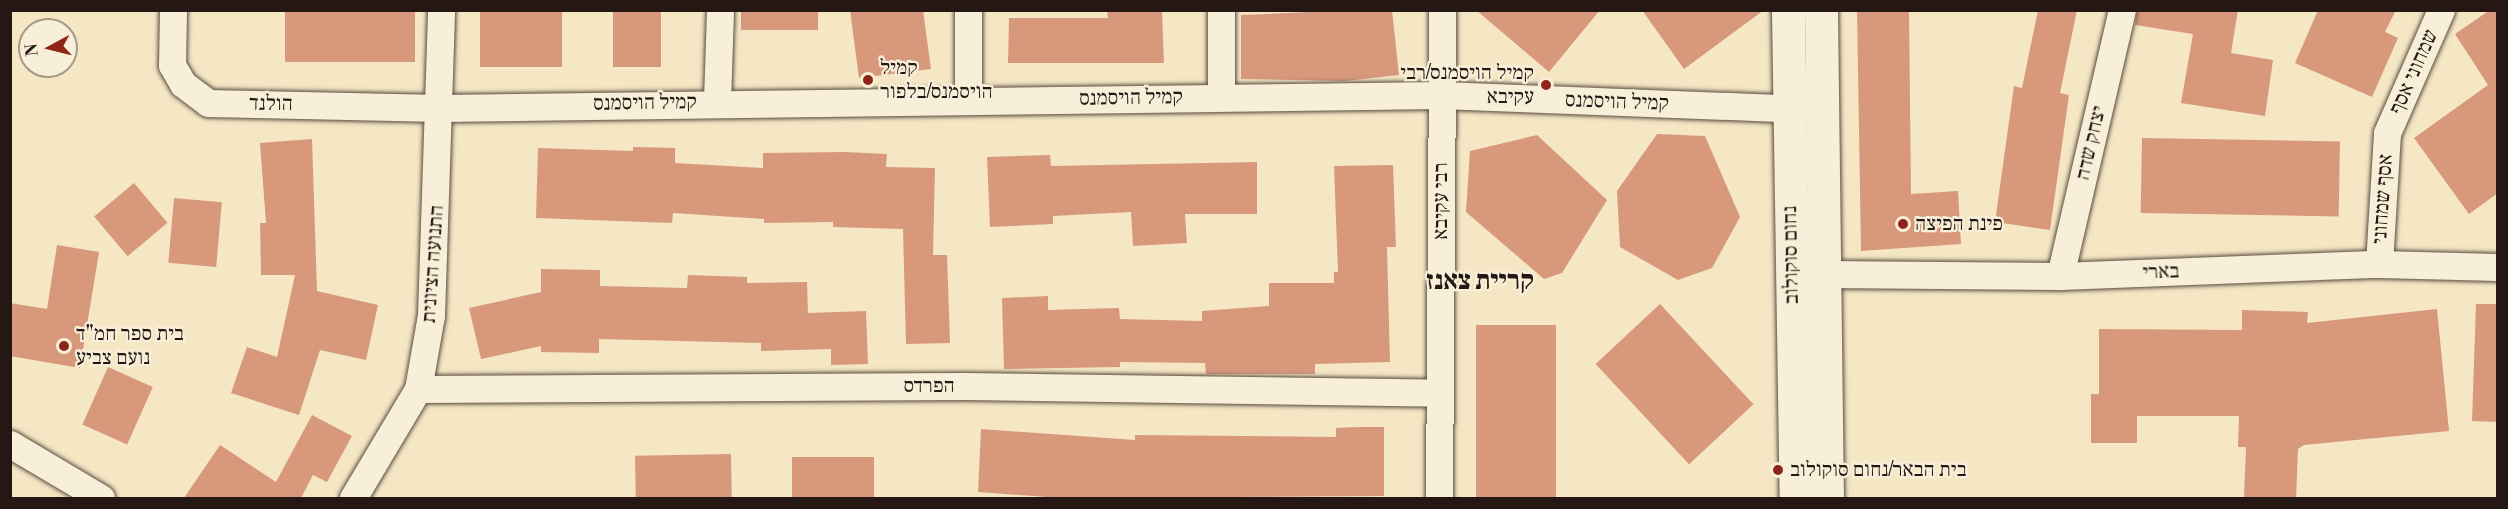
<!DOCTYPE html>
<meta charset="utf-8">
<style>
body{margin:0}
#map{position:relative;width:2508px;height:509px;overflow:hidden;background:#f5e7c4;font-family:"Libre Bodoni","Frank Ruhl Libre",serif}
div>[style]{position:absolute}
.building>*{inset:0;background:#d7987c;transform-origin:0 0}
.roads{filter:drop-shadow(0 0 2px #594c40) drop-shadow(0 0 2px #594c40)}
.minor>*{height:27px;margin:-13.5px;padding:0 13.5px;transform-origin:13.5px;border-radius:13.5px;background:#f8efd9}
.secondary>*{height:33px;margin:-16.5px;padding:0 16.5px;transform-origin:16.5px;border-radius:16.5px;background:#f8efd9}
.dots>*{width:16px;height:16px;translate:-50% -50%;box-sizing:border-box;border:3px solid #f8efd9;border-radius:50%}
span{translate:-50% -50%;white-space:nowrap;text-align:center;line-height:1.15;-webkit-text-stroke:4.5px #f8efd9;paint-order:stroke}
.poi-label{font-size:21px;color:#251814}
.left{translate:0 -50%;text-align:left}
.right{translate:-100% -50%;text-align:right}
.street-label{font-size:21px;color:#251814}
.district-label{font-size:27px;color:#251814;font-weight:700}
.frame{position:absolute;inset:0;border:12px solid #251814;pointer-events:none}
.north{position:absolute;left:18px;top:18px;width:60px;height:60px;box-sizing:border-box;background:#f8efd9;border:2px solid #a4998a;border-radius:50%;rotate:263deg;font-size:16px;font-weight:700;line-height:24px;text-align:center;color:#251814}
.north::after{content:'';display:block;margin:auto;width:21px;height:27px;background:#8f2418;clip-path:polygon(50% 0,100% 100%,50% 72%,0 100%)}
</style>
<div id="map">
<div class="building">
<div style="left:285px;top:10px;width:130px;height:52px"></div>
<div style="left:480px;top:10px;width:82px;height:57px"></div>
<div style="left:613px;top:10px;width:48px;height:57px"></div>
<div style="left:741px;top:10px;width:77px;height:20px"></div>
<div style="clip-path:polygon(850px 10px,923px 10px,931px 69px,859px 78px)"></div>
<div style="clip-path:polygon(1107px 10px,1162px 10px,1164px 63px,1008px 63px,1009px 18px,1108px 18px)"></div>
<div style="clip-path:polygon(1356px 10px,1392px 10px,1399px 75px,1345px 81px,1241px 79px,1241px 15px)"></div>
<div style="clip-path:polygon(1476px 10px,1600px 10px,1549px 72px)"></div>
<div style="clip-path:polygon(1642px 10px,1764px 10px,1684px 69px)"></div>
<div style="clip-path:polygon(1857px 10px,1909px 10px,1911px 194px,1958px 191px,1961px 244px,1861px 251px)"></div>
<div style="clip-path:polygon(2038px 10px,2077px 10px,2060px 93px,2069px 95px,2050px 230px,1995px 222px,2014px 86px,2022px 88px)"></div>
<div style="clip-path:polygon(2137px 10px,2238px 10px,2231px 53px,2273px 60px,2265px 116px,2181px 103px,2193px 34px,2135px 25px)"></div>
<div style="clip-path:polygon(2318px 10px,2396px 10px,2385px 32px,2398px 38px,2372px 97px,2295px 63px)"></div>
<div style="clip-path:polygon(2490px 10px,2498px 10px,2498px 193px,2469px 214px,2414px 138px,2488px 85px,2455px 34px)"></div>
<div style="clip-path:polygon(1657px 134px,1705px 136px,1740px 217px,1712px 268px,1678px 280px,1620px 247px,1617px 191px)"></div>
<div style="clip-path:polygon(1537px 135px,1607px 200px,1562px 273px,1544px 279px,1466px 212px,1470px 151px)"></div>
<div style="left:2142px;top:138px;width:198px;height:75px;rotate:1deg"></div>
<div style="clip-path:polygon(312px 139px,317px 291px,378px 305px,366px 360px,320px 350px,299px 415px,231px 393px,247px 347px,277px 357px,295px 275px,261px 275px,260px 223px,266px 223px,260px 143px)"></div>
<div style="clip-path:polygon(633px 147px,675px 148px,675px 163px,763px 168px,763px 153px,845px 152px,887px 154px,886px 167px,935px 168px,933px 255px,947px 255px,950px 343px,906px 344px,903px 229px,833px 227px,833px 222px,764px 223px,764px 219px,673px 213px,672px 223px,536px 218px,538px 148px,633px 151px)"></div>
<div style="clip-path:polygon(1050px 155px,1051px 166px,1257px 162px,1257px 214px,1185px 214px,1187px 243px,1133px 246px,1131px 212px,1053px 216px,1053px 224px,990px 227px,987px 157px)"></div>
<div style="clip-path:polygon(1393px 165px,1396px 247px,1387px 247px,1390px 362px,1315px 364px,1315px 374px,1206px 374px,1205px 363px,1120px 362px,1120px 367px,1004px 369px,1002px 298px,1048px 296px,1048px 310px,1119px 308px,1120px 319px,1202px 321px,1202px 311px,1269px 306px,1269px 283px,1334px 283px,1334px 272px,1338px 272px,1334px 166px)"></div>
<div style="left:134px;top:183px;width:52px;height:52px;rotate:50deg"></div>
<div style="left:174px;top:198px;width:48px;height:65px;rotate:5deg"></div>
<div style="clip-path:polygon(57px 245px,99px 252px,80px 368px,10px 356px,10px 303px,47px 309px)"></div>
<div style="clip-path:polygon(541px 269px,600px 270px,600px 286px,687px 288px,688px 275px,747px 277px,747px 283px,807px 282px,808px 313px,866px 311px,868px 364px,831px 365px,831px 349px,761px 351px,761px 343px,599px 339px,599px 353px,541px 352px,541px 346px,481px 359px,469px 308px,541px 292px)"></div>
<div style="left:1660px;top:304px;width:137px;height:88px;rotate:47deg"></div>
<div style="clip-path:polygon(2476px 304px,2498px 304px,2498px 422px,2472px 421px)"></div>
<div style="clip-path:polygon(2437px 309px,2449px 431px,2304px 445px,2298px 449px,2296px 498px,2244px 498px,2246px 447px,2238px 447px,2239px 416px,2137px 416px,2137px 443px,2091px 443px,2091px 394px,2099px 394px,2099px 329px,2242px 330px,2242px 310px,2308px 312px,2307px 323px)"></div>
<div style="left:1476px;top:325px;width:80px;height:173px"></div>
<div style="left:108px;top:367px;width:49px;height:63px;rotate:24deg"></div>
<div style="clip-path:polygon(312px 415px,352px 436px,327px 482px,313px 475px,301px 498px,184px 498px,220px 445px,276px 482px)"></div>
<div style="clip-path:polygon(1358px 427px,1384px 427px,1384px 496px,1061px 498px,978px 492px,981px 429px,1135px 440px,1135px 435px,1336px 437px,1336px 428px)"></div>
<div style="left:731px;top:454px;width:44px;height:96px;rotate:89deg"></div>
<div style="left:792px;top:457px;width:82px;height:41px"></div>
</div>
<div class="roads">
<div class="minor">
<div style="left:173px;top:10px;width:55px;rotate:91deg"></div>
<div style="left:172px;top:65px;width:22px;rotate:60deg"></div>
<div style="left:183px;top:84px;width:31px;rotate:37deg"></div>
<div style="left:208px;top:103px;width:233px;rotate:1.2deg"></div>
<div style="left:441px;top:108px;width:1000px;rotate:-0.74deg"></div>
<div style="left:1441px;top:95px;width:369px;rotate:2.2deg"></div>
<div style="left:1221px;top:10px;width:87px;rotate:90deg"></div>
<div style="left:968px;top:100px;width:90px;rotate:-90deg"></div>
<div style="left:717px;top:101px;width:91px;rotate:-88.1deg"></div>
<div style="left:2379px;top:264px;width:131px;rotate:-86.5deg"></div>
<div style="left:2387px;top:133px;width:134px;rotate:-66.3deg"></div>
<div style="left:1823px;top:274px;width:237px;rotate:0.5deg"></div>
<div style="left:2060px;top:276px;width:319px;rotate:-2.2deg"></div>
<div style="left:2379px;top:264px;width:119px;rotate:1.4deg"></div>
<div style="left:2060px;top:276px;width:273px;rotate:-76.9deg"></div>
<div style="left:418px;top:389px;width:547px;rotate:-0.31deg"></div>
<div style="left:965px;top:386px;width:475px;rotate:0.8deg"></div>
<div style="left:10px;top:444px;width:106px;rotate:30.7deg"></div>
<div style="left:353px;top:498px;width:127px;rotate:-59.2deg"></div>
<div style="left:418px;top:389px;width:75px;rotate:-80deg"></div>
<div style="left:431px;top:315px;width:305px;rotate:-88.1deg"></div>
<div style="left:1439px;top:498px;width:488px;rotate:-89.6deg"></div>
</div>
<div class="secondary">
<div style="left:1788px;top:10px;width:488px;rotate:89.1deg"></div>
<div style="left:1821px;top:10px;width:488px;rotate:89.3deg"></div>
</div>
</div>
<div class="dots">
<div style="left:868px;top:80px;background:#8f2418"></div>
<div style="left:1546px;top:85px;background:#8f2418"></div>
<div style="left:1903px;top:224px;background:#8f2418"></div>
<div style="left:64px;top:346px;background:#8f2418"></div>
<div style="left:1778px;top:470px;background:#8f2418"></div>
</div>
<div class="poi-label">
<span class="left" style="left:880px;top:80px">קמיל<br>הויסמנס/בלפור</span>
<span class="right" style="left:1534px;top:85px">קמיל הויסמנס/רבי<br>עקיבא</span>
<span class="left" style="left:1915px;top:224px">פינת הפיצה</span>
<span class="left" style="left:76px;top:346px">בית ספר חמ"ד<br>נועם צביע</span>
<span class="left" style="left:1790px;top:470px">בית הבאר/נחום סוקולוב</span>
</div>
<div class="street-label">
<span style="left:2414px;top:72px;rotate:-66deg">שמחוני אסף</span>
<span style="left:1131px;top:98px;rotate:-1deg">קמיל הויסמנס</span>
<span style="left:1617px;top:102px;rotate:2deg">קמיל הויסמנס</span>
<span style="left:645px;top:103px;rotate:-1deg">קמיל הויסמנס</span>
<span style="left:271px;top:104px;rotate:1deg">הולנד</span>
<span style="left:2091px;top:143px;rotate:-77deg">יצחק שדה</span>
<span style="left:2383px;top:199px;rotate:-86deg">אסף שמחוני</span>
<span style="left:1441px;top:201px;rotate:-90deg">רבי עקיבא</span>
<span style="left:1791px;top:255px;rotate:-91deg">נחום סוקולוב</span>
<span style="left:433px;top:264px;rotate:-86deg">התנועה הציונית</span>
<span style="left:2161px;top:272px;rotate:-2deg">בארי</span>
<span style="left:929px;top:386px">הפרדס</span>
</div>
<div class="district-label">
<span style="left:1480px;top:282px">קריית צאנז</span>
</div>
<div class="frame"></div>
<div class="north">N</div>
</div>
